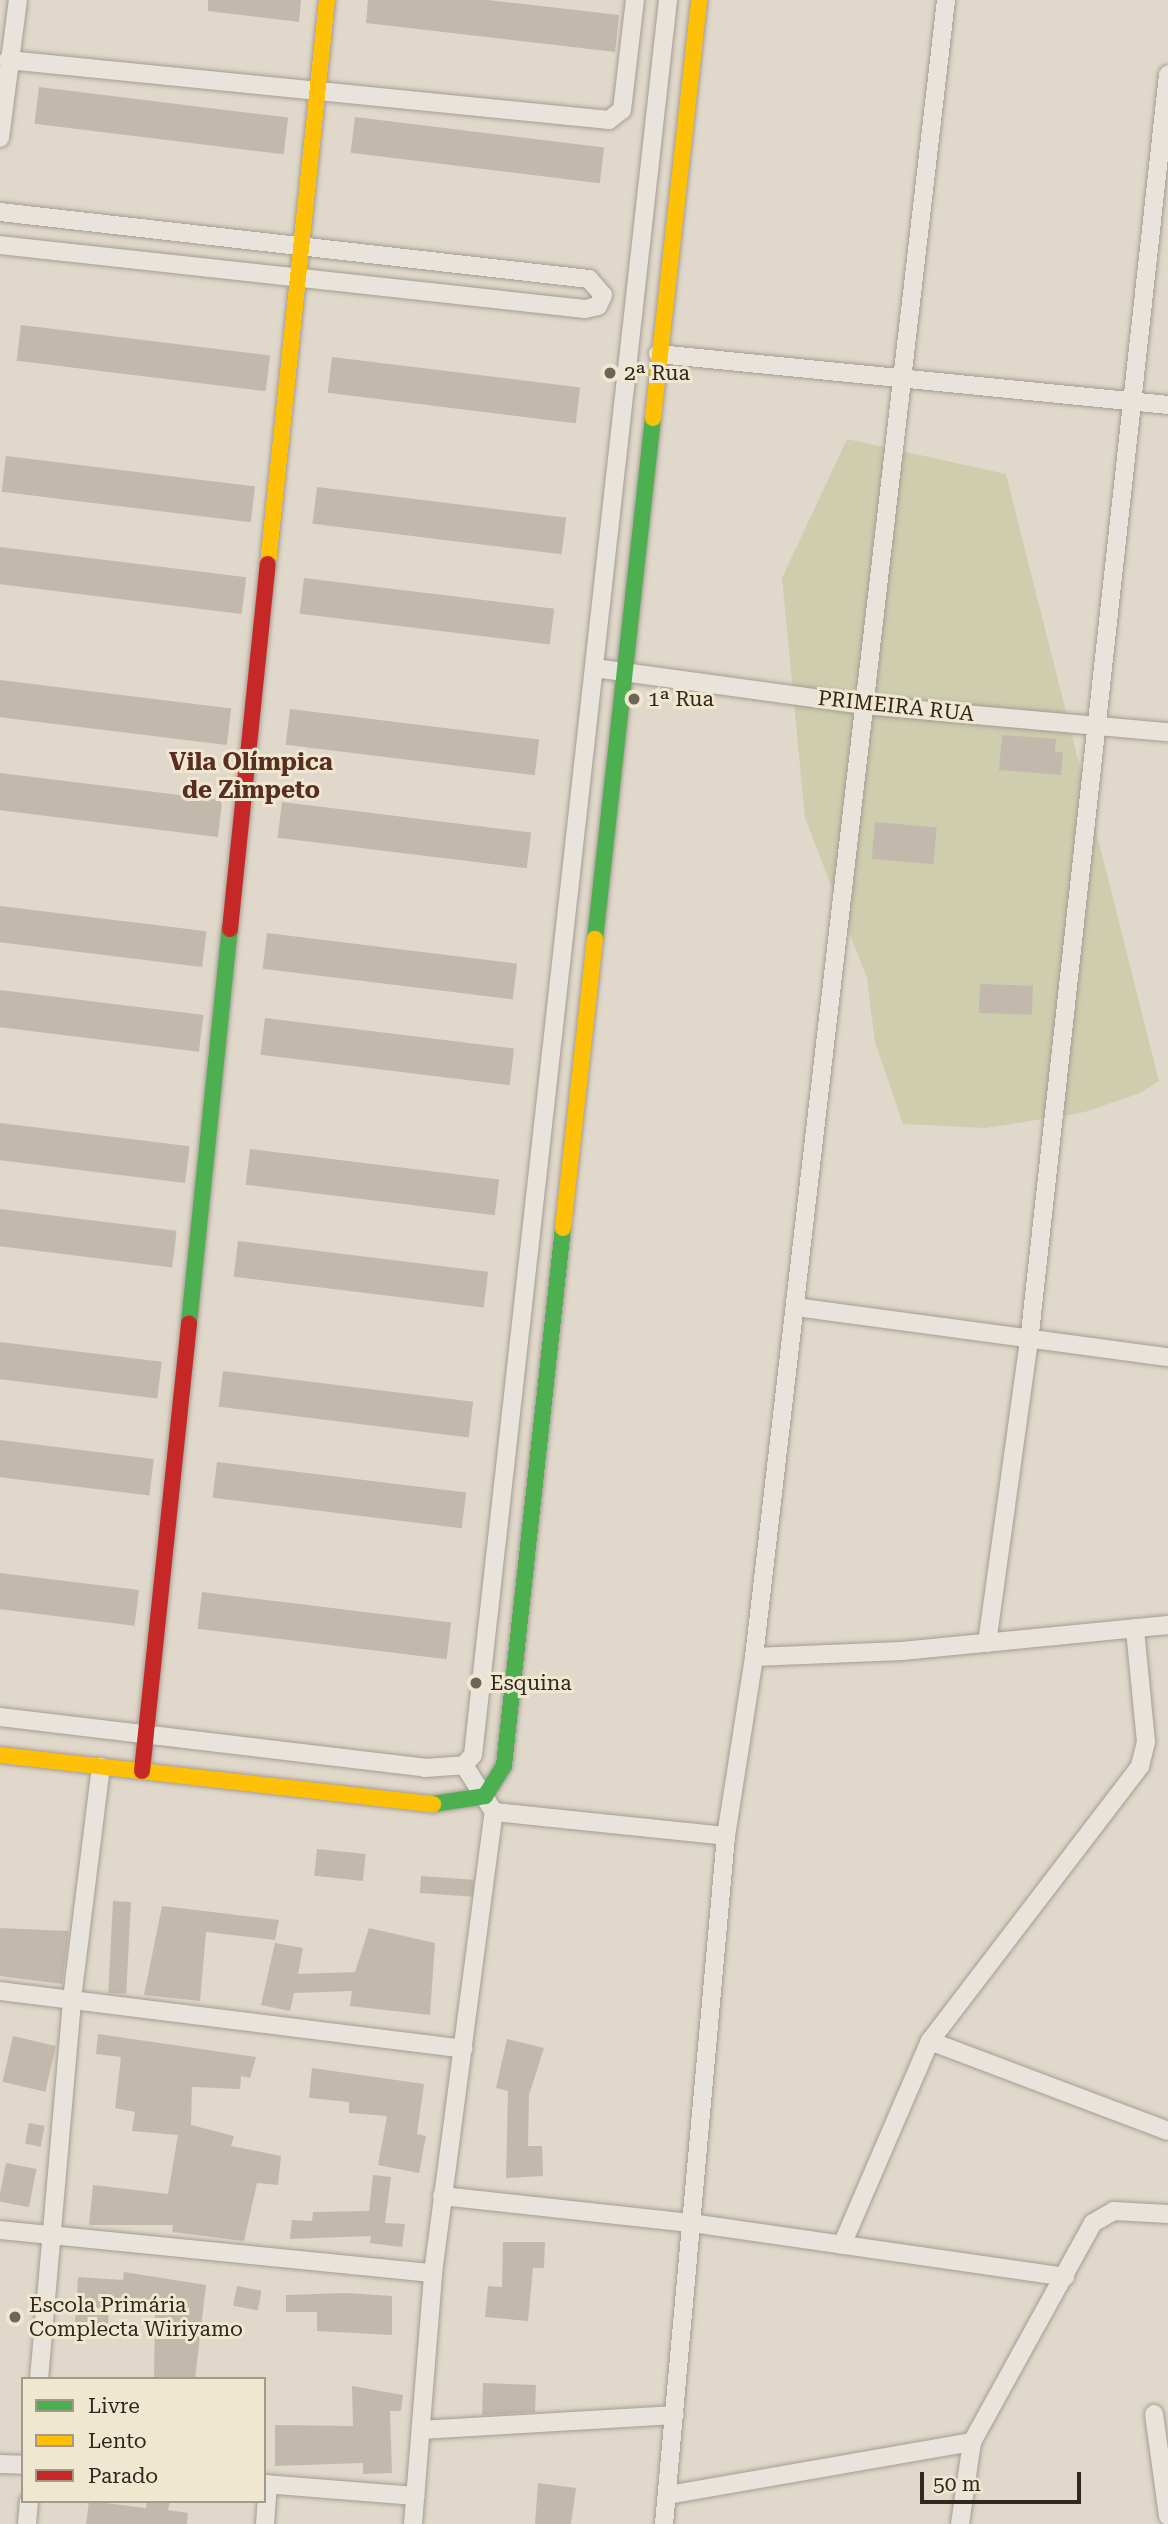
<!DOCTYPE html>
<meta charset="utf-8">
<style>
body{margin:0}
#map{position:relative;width:1168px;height:2524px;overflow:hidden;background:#e0d8ca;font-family:"Roboto Serif",serif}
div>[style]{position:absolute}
.green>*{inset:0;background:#cecdae}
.building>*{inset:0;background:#c3b8ac;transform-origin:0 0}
.roads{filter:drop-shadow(0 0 2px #a49d94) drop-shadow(0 0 2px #a49d94)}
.street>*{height:18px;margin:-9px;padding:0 9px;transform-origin:9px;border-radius:9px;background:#e8e4db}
.fast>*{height:16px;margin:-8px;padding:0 8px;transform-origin:8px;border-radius:8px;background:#4caf50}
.slow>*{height:16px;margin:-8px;padding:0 8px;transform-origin:8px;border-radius:8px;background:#ffc107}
.jam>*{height:16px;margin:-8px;padding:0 8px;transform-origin:8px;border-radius:8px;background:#c62828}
.dots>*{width:19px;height:19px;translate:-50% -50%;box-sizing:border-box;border:4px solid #f0e7d0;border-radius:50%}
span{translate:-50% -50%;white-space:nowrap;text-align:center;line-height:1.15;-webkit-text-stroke:6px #f0e7d0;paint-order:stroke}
.poi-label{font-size:21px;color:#31271e}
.left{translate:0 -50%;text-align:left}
.street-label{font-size:21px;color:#31271e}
.quarter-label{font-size:24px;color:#582d22;font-weight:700}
.legend{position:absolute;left:21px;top:2377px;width:245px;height:126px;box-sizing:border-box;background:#f0e7d0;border:2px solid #a49a89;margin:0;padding:9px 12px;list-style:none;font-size:21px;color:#31271e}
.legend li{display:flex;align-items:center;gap:14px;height:35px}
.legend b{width:35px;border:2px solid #a49a89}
.scale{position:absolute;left:920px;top:2472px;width:161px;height:32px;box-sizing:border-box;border:4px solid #31271e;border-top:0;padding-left:9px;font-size:21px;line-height:24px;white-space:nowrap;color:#31271e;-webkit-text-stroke:5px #f0e7d0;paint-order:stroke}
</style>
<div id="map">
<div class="green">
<div style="clip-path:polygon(847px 439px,1006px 474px,1159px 1081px,1140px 1093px,1085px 1112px,986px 1128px,903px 1124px,875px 1042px,867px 978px,805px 818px,782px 578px)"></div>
</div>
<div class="building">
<div style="clip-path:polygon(208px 0,301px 0,299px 22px,208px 11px)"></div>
<div style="clip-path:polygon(368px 0,488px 0,619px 15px,615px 52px,366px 23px)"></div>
<div style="left:39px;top:87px;width:251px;height:37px;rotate:7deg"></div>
<div style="left:355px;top:117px;width:251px;height:36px;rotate:7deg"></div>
<div style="left:21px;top:325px;width:251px;height:36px;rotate:7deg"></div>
<div style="left:332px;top:357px;width:250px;height:36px;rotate:7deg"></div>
<div style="left:6px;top:456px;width:251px;height:36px;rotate:7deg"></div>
<div style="left:317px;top:487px;width:251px;height:37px;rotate:7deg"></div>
<div style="left:0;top:547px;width:248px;height:37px;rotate:7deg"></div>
<div style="left:304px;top:578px;width:252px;height:36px;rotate:7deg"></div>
<div style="left:0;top:680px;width:233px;height:37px;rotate:7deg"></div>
<div style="left:290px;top:709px;width:251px;height:36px;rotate:7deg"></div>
<div style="clip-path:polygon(1002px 735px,1056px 739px,1055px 752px,1063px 752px,1061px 775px,999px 770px)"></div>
<div style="left:0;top:773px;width:224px;height:37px;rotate:7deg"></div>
<div style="left:282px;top:802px;width:251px;height:36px;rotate:7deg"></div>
<div style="left:875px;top:822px;width:62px;height:37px;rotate:5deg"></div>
<div style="left:0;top:906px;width:208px;height:36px;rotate:7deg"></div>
<div style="left:267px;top:933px;width:252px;height:36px;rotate:7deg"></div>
<div style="left:980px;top:984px;width:53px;height:29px;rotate:2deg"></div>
<div style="left:0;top:990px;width:205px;height:37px;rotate:7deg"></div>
<div style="left:265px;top:1018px;width:251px;height:37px;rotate:7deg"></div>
<div style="left:0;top:1123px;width:191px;height:37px;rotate:7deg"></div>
<div style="left:250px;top:1149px;width:251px;height:36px;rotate:7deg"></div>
<div style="left:0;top:1209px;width:178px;height:37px;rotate:7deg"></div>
<div style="left:238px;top:1241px;width:252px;height:36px;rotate:7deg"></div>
<div style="left:0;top:1342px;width:163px;height:37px;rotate:7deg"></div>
<div style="left:223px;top:1371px;width:252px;height:36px;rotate:7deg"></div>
<div style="left:0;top:1440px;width:155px;height:37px;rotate:7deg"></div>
<div style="left:217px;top:1462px;width:251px;height:36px;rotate:7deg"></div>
<div style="left:0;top:1573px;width:140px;height:36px;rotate:7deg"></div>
<div style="left:202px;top:1592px;width:251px;height:37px;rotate:7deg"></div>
<div style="left:317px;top:1849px;width:49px;height:27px;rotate:6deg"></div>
<div style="left:421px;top:1876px;width:53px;height:17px;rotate:4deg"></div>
<div style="left:113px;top:1901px;width:18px;height:92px;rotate:3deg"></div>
<div style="clip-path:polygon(162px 1906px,279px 1920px,275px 1940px,206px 1932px,200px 2001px,144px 1995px)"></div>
<div style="clip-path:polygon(0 1928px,69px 1931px,62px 1984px,0 1976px)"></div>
<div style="clip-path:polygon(369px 1928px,435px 1943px,430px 2015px,350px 2006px,352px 1991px,294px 1993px,290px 2011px,261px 2005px,275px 1943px,303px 1948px,298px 1974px,355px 1972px)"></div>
<div style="clip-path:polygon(98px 2034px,256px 2057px,250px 2078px,241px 2076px,240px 2089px,192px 2087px,191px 2125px,234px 2136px,231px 2146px,281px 2156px,278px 2185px,257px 2183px,244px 2241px,172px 2232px,173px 2225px,89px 2225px,93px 2185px,168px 2194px,178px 2135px,132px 2131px,135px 2112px,115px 2108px,121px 2057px,96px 2054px)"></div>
<div style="left:13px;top:2036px;width:44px;height:47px;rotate:13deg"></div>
<div style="clip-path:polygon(507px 2039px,544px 2048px,529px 2095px,528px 2146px,542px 2146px,543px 2176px,506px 2178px,508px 2091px,496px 2088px)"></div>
<div style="clip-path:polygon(312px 2068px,424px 2084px,417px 2134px,426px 2136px,419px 2173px,378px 2165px,387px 2116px,349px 2113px,349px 2102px,309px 2098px)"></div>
<div style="left:29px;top:2123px;width:16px;height:21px;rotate:11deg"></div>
<div style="left:6px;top:2163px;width:31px;height:39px;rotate:11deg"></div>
<div style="clip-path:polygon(373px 2175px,391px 2177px,385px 2223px,405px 2224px,402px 2247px,370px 2243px,371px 2236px,290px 2239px,292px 2220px,312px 2221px,313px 2212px,369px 2211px)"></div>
<div style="clip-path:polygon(503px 2242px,545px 2242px,544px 2268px,533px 2268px,528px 2321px,485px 2317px,488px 2286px,502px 2287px)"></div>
<div style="clip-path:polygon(124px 2272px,206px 2285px,195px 2379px,154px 2379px,155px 2310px,109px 2310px,108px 2324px,75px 2322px,78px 2277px,123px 2280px)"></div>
<div style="left:237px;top:2286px;width:25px;height:20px;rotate:11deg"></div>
<div style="clip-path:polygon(346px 2293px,392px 2296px,392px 2335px,317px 2331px,317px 2312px,286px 2312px,286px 2295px)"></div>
<div style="clip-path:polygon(483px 2383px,536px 2385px,535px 2412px,482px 2415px)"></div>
<div style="clip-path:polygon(352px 2386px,403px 2395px,401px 2411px,390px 2411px,392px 2473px,363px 2474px,363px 2463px,275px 2466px,275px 2425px,353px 2426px)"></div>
<div style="clip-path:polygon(538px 2483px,576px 2488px,571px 2524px,535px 2524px)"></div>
<div style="clip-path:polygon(89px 2501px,146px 2508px,147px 2501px,170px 2501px,168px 2510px,188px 2513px,187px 2524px,86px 2524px)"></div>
</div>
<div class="roads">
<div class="street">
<div style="left:8px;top:60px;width:604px;rotate:5.7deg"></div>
<div style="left:609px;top:120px;width:16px;rotate:-38deg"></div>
<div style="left:622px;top:110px;width:111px;rotate:-83.3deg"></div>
<div style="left:0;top:138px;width:139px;rotate:-82.6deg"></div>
<div style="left:0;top:212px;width:593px;rotate:6.49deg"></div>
<div style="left:589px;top:279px;width:21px;rotate:49deg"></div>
<div style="left:603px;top:295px;width:12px;rotate:114deg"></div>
<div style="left:598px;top:306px;width:13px;rotate:167deg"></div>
<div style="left:585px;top:309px;width:588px;rotate:-173.76deg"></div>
<div style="left:658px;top:354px;width:513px;rotate:5.71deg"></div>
<div style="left:594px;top:668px;width:273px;rotate:7.8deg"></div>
<div style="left:864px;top:705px;width:305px;rotate:5.1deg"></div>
<div style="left:796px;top:1307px;width:375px;rotate:7.7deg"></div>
<div style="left:987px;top:1643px;width:304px;rotate:-82.1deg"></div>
<div style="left:1029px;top:1342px;width:1275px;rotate:-83.74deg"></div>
<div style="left:754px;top:1657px;width:1668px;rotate:-83.39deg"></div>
<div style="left:0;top:1717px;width:428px;rotate:6.8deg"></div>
<div style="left:425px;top:1768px;width:39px;rotate:-4deg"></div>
<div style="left:464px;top:1765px;width:13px;rotate:-48deg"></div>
<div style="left:473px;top:1755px;width:1766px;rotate:-83.66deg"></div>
<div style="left:494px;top:1812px;width:233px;rotate:5.9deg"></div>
<div style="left:0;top:1991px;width:467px;rotate:7.1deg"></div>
<div style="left:930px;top:2041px;width:254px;rotate:20.7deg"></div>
<div style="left:442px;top:2196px;width:250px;rotate:6.2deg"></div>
<div style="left:691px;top:2223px;width:378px;rotate:8.2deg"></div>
<div style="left:0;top:2230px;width:435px;rotate:5.7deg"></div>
<div style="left:842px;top:2245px;width:222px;rotate:-66.7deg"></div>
<div style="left:930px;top:2041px;width:346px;rotate:-52.6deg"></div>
<div style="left:1140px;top:1766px;width:25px;rotate:-76deg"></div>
<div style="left:1146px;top:1742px;width:114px;rotate:-95.6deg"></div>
<div style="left:39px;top:2379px;width:381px;rotate:-85deg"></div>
<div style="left:72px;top:1999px;width:234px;rotate:-82.9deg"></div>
<div style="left:1154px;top:2414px;width:103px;rotate:82.2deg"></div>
<div style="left:421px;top:2430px;width:254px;rotate:-3.4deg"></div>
<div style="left:0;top:2464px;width:23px;rotate:2deg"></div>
<div style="left:264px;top:2484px;width:152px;rotate:4.5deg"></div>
<div style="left:668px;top:2495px;width:309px;rotate:-9.9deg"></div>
<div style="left:27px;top:2524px;width:23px;rotate:-85deg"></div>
<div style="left:265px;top:2524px;width:40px;rotate:-85.7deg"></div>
<div style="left:413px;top:2524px;width:252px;rotate:-85.4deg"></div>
<div style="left:433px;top:2273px;width:465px;rotate:-82.5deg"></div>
<div style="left:494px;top:1812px;width:56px;rotate:-122.6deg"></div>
<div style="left:664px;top:2524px;width:691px;rotate:-84.85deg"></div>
<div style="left:726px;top:1836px;width:181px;rotate:-81.1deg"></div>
<div style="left:754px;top:1657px;width:148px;rotate:-2.3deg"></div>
<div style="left:902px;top:1651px;width:267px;rotate:-5.6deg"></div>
<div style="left:960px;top:2524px;width:83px;rotate:-81.7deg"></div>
<div style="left:972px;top:2442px;width:250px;rotate:-61.1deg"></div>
<div style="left:1093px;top:2223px;width:24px;rotate:-30deg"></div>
<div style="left:1114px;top:2211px;width:54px;rotate:3.2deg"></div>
</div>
<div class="fast">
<div style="left:595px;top:939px;width:524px;rotate:-83.65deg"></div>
<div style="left:189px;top:1323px;width:396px;rotate:-84.1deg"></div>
<div style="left:433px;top:1804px;width:53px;rotate:-8.7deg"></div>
<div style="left:485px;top:1796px;width:36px;rotate:-58deg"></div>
<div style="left:504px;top:1765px;width:540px;rotate:-83.73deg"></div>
</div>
<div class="slow">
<div style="left:653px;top:418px;width:421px;rotate:-83.7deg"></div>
<div style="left:268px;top:564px;width:567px;rotate:-84.03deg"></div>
<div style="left:563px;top:1228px;width:291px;rotate:-83.7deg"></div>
<div style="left:0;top:1755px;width:436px;rotate:6.5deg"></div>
</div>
<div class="jam">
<div style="left:230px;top:929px;width:367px;rotate:-84.1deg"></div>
<div style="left:142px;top:1771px;width:450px;rotate:-84deg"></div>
</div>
</div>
<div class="dots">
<div style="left:610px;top:373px;background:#6e655a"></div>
<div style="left:634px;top:699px;background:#6e655a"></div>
<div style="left:476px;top:1683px;background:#6e655a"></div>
<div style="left:15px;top:2317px;background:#6e655a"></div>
</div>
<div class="poi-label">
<span class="left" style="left:624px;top:373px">2ª Rua</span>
<span class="left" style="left:648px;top:699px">1ª Rua</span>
<span class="left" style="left:490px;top:1683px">Esquina</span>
<span class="left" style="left:29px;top:2317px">Escola Primária<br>Complecta Wiriyamo</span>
</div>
<div class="street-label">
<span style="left:896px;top:706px;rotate:6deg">PRIMEIRA RUA</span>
</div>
<div class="quarter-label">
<span style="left:251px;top:777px">Vila Olímpica<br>de Zimpeto</span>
</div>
<ul class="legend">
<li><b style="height:9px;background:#4caf50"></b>Livre</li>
<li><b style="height:9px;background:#ffc107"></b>Lento</li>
<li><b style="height:9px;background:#c62828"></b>Parado</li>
</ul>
<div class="scale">50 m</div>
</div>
